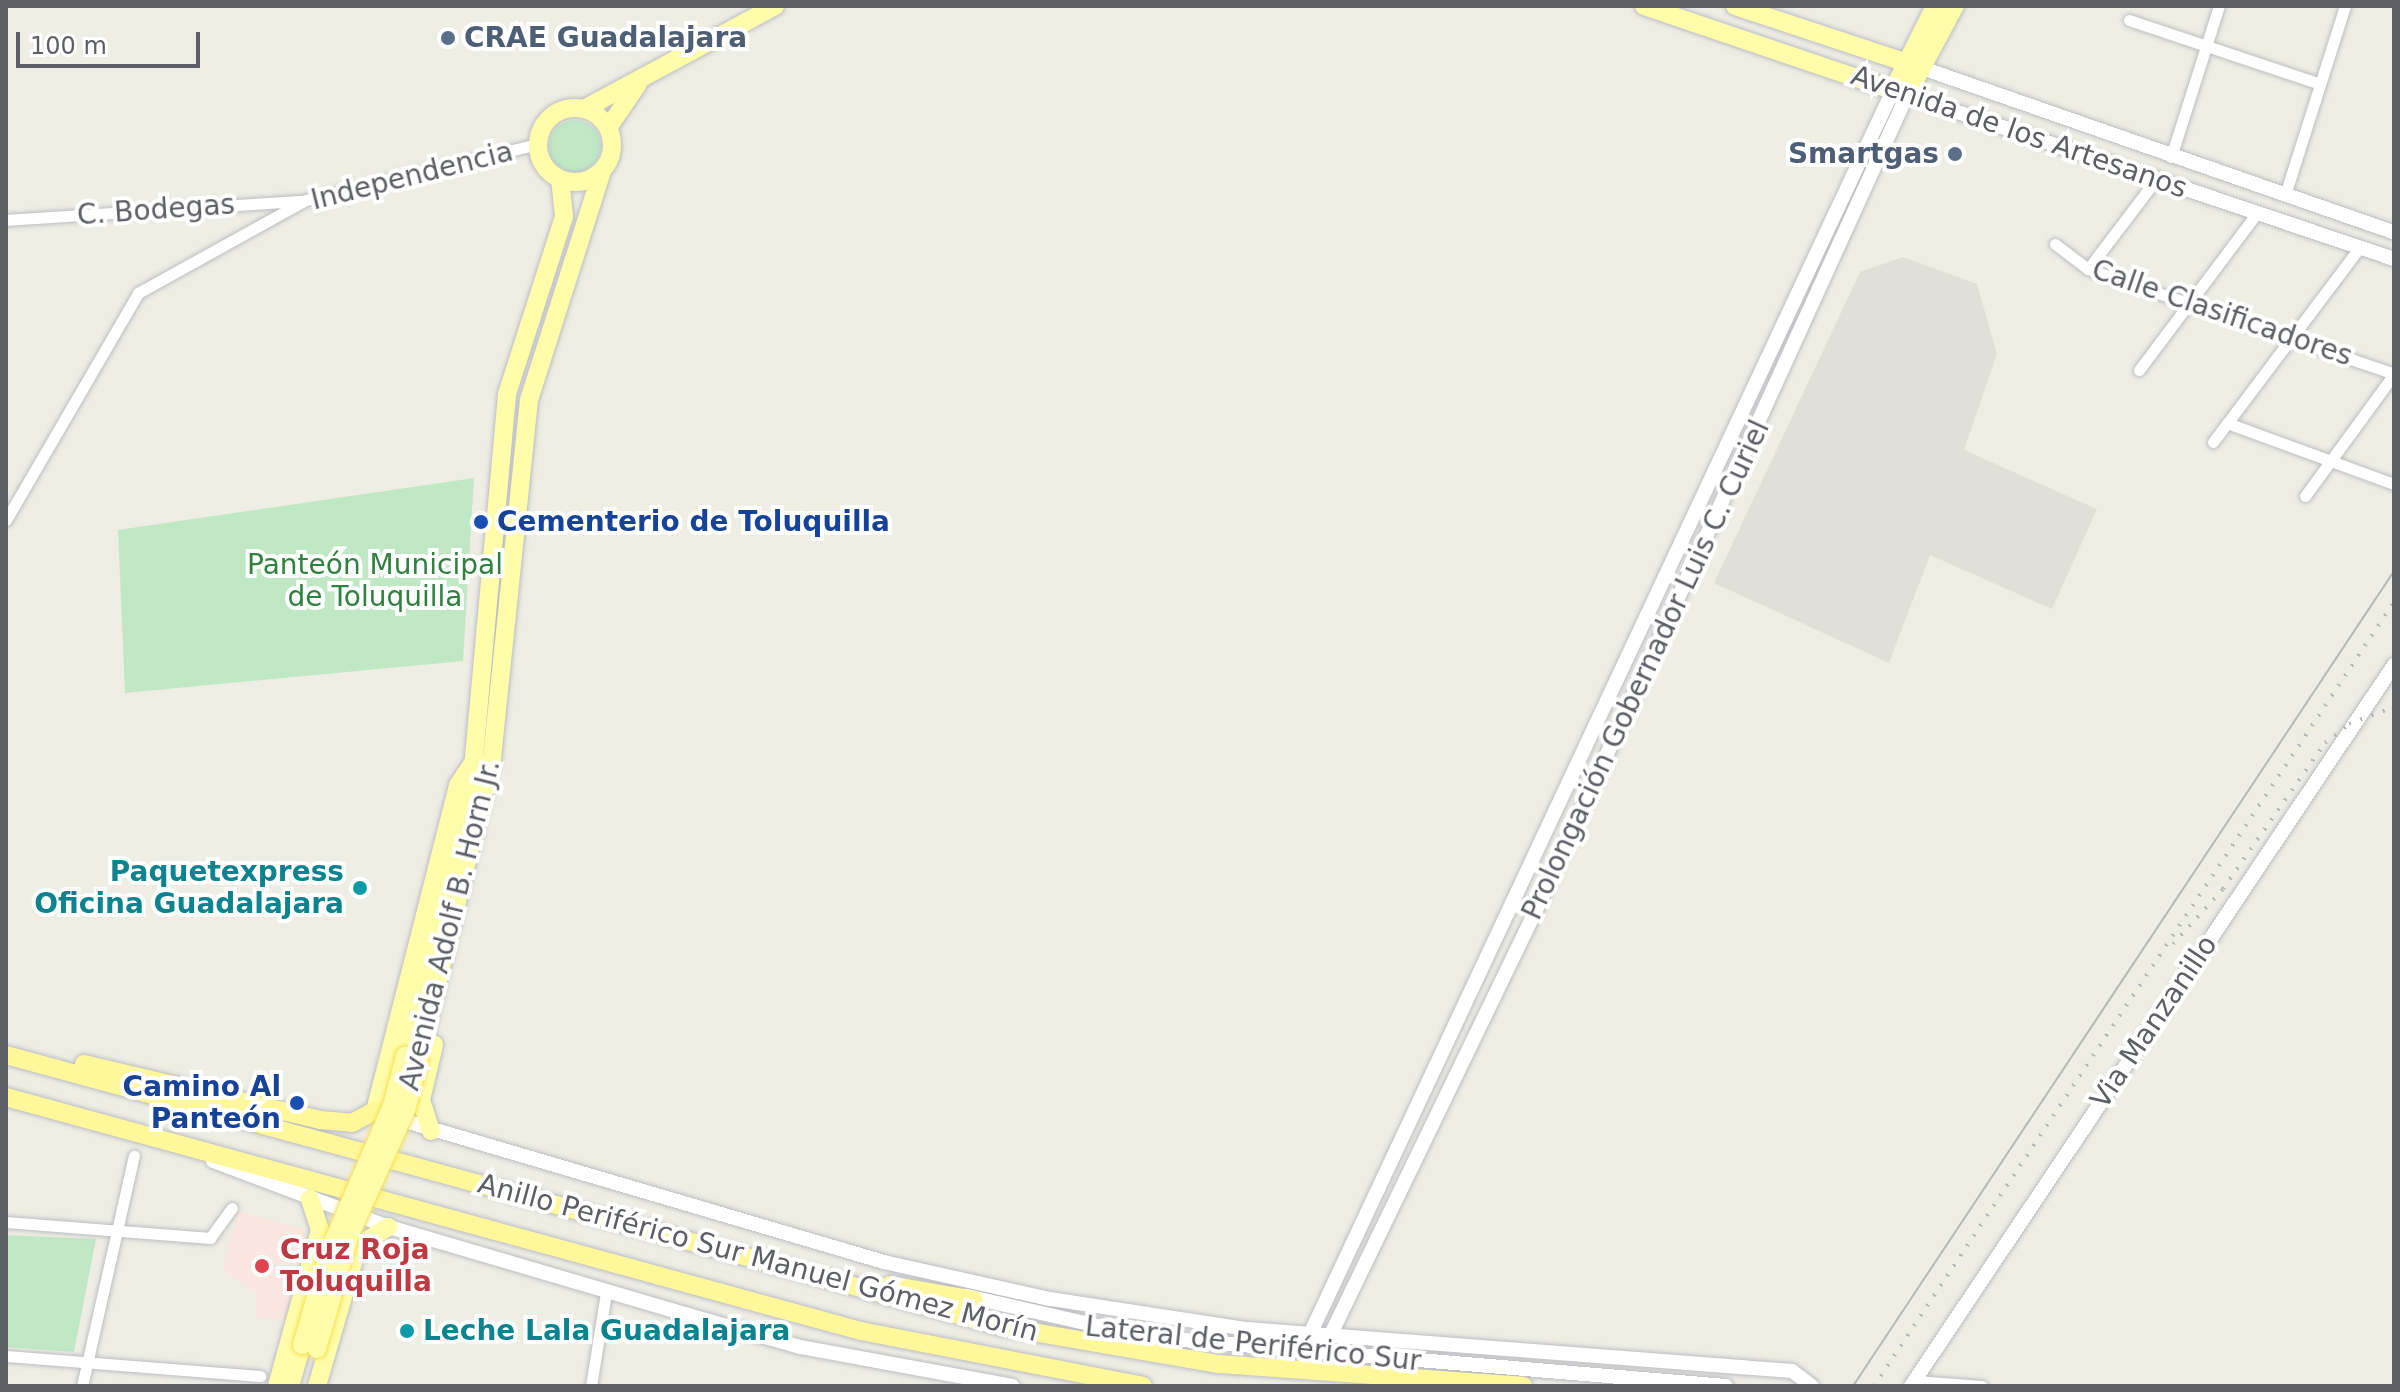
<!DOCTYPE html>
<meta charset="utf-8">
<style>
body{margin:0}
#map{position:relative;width:2400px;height:1392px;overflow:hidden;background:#efeee4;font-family:"DejaVu Sans",sans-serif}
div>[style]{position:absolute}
.industrial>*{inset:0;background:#e0e0d9}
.medical>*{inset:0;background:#fce7e0}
.green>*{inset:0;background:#c0e8c5}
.round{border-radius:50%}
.roads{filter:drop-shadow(0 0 2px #bcbdc4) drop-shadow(0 0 2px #bcbdc4)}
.minor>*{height:11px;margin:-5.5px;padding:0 5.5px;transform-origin:5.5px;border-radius:5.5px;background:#fff}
.tertiary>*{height:14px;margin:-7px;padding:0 7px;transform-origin:7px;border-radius:7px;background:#fff}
.primary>*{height:18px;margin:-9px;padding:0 9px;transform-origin:9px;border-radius:9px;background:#fffdaa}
.primary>.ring{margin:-9px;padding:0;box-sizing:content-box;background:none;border:18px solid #fffdaa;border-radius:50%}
.trunk>*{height:18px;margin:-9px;padding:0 9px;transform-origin:9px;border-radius:9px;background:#fff89b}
.tram>*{height:2px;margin:-1px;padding:0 1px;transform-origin:1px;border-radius:1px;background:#b7b8b9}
.rail>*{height:4px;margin-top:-2px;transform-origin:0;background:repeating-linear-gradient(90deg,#b7b8b9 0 2px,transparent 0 12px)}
.bridges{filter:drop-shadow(0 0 2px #f7e055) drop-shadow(0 0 2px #f7e055)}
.primary-bridge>*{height:18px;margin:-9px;padding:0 9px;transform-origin:9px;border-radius:9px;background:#fffdaa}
.dots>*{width:22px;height:22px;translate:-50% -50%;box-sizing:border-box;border:4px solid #fff;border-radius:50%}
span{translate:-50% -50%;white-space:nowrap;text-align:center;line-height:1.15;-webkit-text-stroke:8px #fff;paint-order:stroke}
.service-label{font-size:28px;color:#4e5e75;font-weight:700}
.left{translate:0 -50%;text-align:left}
.right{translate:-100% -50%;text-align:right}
.street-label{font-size:28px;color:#5c5f66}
.transit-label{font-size:28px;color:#164399;font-weight:700}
.park-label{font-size:28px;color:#30813f}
.culture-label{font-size:28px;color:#0d838f;font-weight:700}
.health-label{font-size:28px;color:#be3a42;font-weight:700}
.frame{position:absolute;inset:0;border:8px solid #5c5f66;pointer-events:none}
.scale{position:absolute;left:16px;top:32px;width:184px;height:36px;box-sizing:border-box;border:4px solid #5c5f66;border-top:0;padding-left:10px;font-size:24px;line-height:28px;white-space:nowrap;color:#5c5f66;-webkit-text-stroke:6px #fff;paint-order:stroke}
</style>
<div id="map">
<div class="industrial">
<div style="clip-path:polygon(1903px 257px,1977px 284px,1997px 354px,1964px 450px,2097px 509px,2052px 609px,1930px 555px,1889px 663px,1714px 583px,1860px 272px)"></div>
</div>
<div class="medical">
<div style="clip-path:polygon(239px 1211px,305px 1230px,286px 1320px,255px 1317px,256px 1292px,222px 1269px)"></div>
</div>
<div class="green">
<div class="round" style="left:549px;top:120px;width:52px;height:52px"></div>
<div style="clip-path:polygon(474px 478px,463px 661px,125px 693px,118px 530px)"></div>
<div style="clip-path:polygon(6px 1235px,96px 1239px,74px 1352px,6px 1347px)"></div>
</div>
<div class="roads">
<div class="minor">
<div style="left:2129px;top:20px;width:201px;rotate:18.5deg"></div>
<div style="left:2171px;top:157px;width:158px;rotate:-72.4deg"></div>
<div style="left:2285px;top:195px;width:198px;rotate:-72.4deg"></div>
<div style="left:6px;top:220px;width:296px;rotate:-3.7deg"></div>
<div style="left:2055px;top:244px;width:41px;rotate:37.1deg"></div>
<div style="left:2088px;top:269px;width:324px;rotate:18.9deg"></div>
<div style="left:2088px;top:269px;width:114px;rotate:-52.8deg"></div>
<div style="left:2139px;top:370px;width:196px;rotate:-53.1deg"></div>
<div style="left:2227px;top:423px;width:178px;rotate:20.1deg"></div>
<div style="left:2213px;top:442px;width:243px;rotate:-53deg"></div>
<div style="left:2305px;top:496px;width:151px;rotate:-53.9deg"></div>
<div style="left:6px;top:520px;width:263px;rotate:-59.8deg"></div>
<div style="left:138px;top:293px;width:192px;rotate:-29deg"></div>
<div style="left:306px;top:200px;width:239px;rotate:-13.6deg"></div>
<div style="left:6px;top:1222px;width:205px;rotate:4.5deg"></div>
<div style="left:210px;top:1238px;width:37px;rotate:-54deg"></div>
<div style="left:6px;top:1356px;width:255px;rotate:4.5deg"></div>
<div style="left:1915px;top:1381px;width:67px;rotate:4.3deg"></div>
<div style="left:82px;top:1386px;width:236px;rotate:-77.3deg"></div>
<div style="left:591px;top:1386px;width:95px;rotate:-80.9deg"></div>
</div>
<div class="tertiary">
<div style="left:1922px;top:68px;width:500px;rotate:19.2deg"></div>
<div style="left:395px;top:1118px;width:510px;rotate:16.41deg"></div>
<div style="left:884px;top:1262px;width:170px;rotate:12.6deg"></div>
<div style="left:1050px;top:1299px;width:199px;rotate:8.7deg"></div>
<div style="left:1247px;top:1329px;width:547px;rotate:4.41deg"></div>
<div style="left:1792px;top:1371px;width:25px;rotate:37deg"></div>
<div style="left:213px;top:1161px;width:188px;rotate:20.6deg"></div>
<div style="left:389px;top:1227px;width:312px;rotate:16.4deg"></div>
<div style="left:688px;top:1315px;width:116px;rotate:15.9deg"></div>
<div style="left:800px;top:1347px;width:216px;rotate:10.4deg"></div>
<div style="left:966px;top:1296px;width:186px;rotate:12.8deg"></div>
<div style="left:1147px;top:1337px;width:581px;rotate:4.84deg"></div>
<div style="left:1312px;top:1330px;width:1369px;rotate:-64.89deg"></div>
<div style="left:1332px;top:1332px;width:469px;rotate:-64.2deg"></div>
<div style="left:1536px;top:910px;width:895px;rotate:-65.52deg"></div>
<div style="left:1907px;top:95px;width:514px;rotate:18.61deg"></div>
<div style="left:1911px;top:1386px;width:868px;rotate:-56.18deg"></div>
</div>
<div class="primary">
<div style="left:1644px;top:6px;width:278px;rotate:18.7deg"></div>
<div style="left:1907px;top:95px;width:101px;rotate:-61.7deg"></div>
<div style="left:1735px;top:6px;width:197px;rotate:18.3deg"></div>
<div style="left:1893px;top:90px;width:94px;rotate:-63.4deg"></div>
<div class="ring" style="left:538px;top:108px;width:56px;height:56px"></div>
<div style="left:584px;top:109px;width:217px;rotate:-28.3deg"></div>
<div style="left:608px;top:128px;width:53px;rotate:-55.7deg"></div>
<div style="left:405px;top:1056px;width:263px;rotate:-75.7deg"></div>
<div style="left:470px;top:801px;width:409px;rotate:-84.8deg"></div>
<div style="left:507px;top:394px;width:187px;rotate:-72.2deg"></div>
<div style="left:564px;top:216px;width:37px;rotate:-96deg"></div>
<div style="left:419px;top:1059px;width:310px;rotate:-76.4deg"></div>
<div style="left:492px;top:758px;width:360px;rotate:-84.1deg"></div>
<div style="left:529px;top:400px;width:240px;rotate:-72.3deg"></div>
<div style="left:375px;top:1111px;width:336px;rotate:-75.7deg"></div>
<div style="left:458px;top:785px;width:25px;rotate:-56deg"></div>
<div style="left:431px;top:1131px;width:33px;rotate:-108deg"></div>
<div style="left:421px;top:1100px;width:57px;rotate:-76.7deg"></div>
<div style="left:277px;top:1386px;width:162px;rotate:-74.6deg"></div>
<div style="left:320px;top:1230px;width:33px;rotate:-108deg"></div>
<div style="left:290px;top:1386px;width:43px;rotate:-73.7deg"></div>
<div style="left:317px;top:1386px;width:146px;rotate:-73.7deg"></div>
<div style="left:358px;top:1246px;width:36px;rotate:-32deg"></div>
</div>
<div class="trunk">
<div style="left:6px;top:1055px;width:1034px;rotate:15.25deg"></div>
<div style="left:1004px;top:1327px;width:218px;rotate:9.8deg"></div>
<div style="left:1219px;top:1364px;width:305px;rotate:4.1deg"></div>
<div style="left:84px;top:1064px;width:243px;rotate:13.3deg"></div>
<div style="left:320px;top:1120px;width:32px;rotate:5deg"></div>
<div style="left:352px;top:1123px;width:26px;rotate:-28deg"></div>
<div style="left:6px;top:1097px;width:886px;rotate:15.31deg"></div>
<div style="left:861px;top:1331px;width:287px;rotate:11deg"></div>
<div style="left:890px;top:1285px;width:85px;rotate:10.1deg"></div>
</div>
</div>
<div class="tram">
<div style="left:1853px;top:1386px;width:978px;rotate:-56.42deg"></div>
</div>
<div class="rail">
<div style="left:2173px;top:944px;width:74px;rotate:-47.7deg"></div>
<div style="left:2223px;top:889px;width:178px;rotate:-55.1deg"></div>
<div style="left:2325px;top:743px;width:31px;rotate:-38deg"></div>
<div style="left:2349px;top:724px;width:48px;rotate:-20.7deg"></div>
<div style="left:1874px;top:1386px;width:941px;rotate:-56.45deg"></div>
</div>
<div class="bridges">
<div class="primary-bridge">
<div style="left:302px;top:1345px;width:100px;rotate:-73.7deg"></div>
<div style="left:330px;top:1249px;width:156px;rotate:-66.6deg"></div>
<div style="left:392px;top:1106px;width:52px;rotate:-75.4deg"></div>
<div style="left:317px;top:1349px;width:120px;rotate:-74deg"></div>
<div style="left:350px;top:1234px;width:136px;rotate:-65.7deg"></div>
<div style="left:406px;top:1110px;width:53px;rotate:-75.7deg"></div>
</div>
</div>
<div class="dots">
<div style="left:448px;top:38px;background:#5c6f8a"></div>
<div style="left:1955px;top:154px;background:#5c6f8a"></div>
<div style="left:481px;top:522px;background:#1a4fb4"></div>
<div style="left:360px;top:888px;background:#0f9aa8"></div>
<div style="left:297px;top:1103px;background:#1a4fb4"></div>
<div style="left:262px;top:1266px;background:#e0444e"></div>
<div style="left:407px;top:1331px;background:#0f9aa8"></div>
</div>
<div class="service-label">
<span class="left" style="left:464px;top:38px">CRAE Guadalajara</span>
<span class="right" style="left:1939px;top:154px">Smartgas</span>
</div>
<div class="street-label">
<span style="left:2019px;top:132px;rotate:19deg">Avenida de los Artesanos</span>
<span style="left:412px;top:176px;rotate:-14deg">Independencia</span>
<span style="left:156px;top:210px;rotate:-4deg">C. Bodegas</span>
<span style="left:2222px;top:313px;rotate:19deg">Calle Clasificadores</span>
<span style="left:1646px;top:670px;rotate:-65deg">Prolongación Gobernador Luis C. Curiel</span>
<span style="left:450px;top:925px;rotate:-76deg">Avenida Adolf B. Horn Jr.</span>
<span style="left:2154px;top:1022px;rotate:-56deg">Via Manzanillo</span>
<span style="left:758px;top:1258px;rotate:15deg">Anillo Periférico Sur Manuel Gómez Morín</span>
<span style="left:1253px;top:1344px;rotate:6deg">Lateral de Periférico Sur</span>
</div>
<div class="transit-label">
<span class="left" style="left:497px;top:522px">Cementerio de Toluquilla</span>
<span class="right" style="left:281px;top:1103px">Camino Al<br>Panteón</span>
</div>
<div class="park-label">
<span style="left:375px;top:581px">Panteón Municipal<br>de Toluquilla</span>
</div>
<div class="culture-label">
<span class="right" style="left:344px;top:888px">Paquetexpress<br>Oficina Guadalajara</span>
<span class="left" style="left:423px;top:1331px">Leche Lala Guadalajara</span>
</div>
<div class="health-label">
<span class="left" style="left:280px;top:1266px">Cruz Roja<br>Toluquilla</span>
</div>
<div class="frame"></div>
<div class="scale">100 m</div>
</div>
